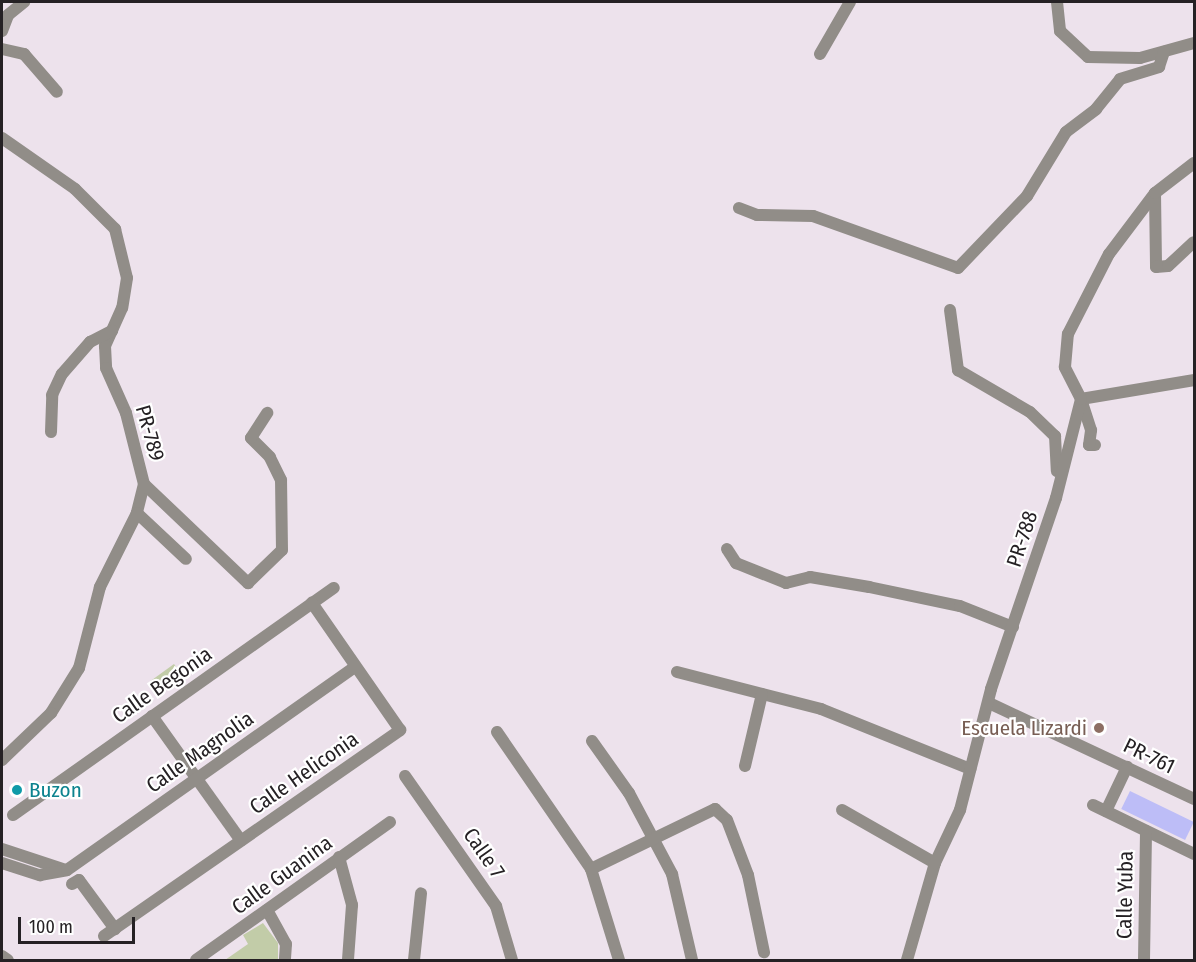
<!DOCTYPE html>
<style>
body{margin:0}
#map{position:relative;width:1196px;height:962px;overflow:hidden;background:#ede2ec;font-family:"Fira Sans Condensed",sans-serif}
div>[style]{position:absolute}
.green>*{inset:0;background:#c2cca8;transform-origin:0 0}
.building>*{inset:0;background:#bdbdf7;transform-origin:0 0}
.minor>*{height:12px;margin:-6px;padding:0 6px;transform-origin:6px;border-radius:6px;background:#918d88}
.dots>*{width:16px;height:16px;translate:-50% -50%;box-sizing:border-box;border:3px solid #fff;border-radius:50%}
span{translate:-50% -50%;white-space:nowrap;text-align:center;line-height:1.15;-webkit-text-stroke:4.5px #fff;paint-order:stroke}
.street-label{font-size:21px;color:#252124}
.education-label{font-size:21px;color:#785e54}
.right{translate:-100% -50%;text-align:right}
.culture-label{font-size:21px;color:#0d838f}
.left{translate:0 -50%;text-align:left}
.frame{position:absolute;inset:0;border:3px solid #252124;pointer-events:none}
.scale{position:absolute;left:18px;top:917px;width:117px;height:27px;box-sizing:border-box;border:3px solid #252124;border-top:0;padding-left:8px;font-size:18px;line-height:21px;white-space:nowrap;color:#252124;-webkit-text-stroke:4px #fff;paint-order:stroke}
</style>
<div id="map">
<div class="green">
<div style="left:174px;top:664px;width:14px;height:29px;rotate:54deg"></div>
<div style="clip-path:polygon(263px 923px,278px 943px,278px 960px,225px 960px,248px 944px,243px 935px)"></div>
</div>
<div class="building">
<div style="left:1130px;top:791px;width:71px;height:20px;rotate:26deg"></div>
</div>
<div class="minor">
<div style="left:1057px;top:2px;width:29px;rotate:84deg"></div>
<div style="left:1060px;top:31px;width:38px;rotate:43deg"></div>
<div style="left:1088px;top:57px;width:52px;rotate:1.1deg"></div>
<div style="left:1140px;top:58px;width:56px;rotate:-15.5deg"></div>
<div style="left:2px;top:31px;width:17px;rotate:-69deg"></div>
<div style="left:8px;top:15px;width:21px;rotate:-39deg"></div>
<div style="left:2px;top:49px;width:23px;rotate:13deg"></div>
<div style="left:24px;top:54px;width:50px;rotate:49deg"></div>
<div style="left:820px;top:54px;width:60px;rotate:-60deg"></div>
<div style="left:2px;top:138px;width:89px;rotate:34.9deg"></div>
<div style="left:75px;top:189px;width:57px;rotate:45deg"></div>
<div style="left:115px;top:229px;width:50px;rotate:76.2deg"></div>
<div style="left:127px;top:278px;width:30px;rotate:99deg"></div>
<div style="left:122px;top:308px;width:42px;rotate:114.1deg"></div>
<div style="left:105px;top:346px;width:22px;rotate:87deg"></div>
<div style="left:106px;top:368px;width:49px;rotate:66deg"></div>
<div style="left:126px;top:413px;width:73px;rotate:75.8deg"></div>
<div style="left:144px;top:484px;width:30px;rotate:104deg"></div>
<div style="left:137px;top:513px;width:83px;rotate:116.6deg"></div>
<div style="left:100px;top:587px;width:84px;rotate:104.5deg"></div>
<div style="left:79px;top:668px;width:53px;rotate:121.9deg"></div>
<div style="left:51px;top:713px;width:68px;rotate:136.2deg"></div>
<div style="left:1155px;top:193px;width:74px;rotate:89.2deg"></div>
<div style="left:1156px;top:267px;width:12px;rotate:-5deg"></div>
<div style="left:1168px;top:266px;width:35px;rotate:-43deg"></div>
<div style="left:739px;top:208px;width:19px;rotate:21deg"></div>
<div style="left:757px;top:215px;width:56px;rotate:1deg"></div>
<div style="left:813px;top:216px;width:154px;rotate:19.7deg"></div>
<div style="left:958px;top:268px;width:100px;rotate:-46.2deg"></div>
<div style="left:1027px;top:196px;width:75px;rotate:-58.6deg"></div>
<div style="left:1066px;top:132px;width:38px;rotate:-37deg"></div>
<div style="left:1096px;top:109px;width:38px;rotate:-51deg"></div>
<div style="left:1120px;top:79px;width:41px;rotate:-17.1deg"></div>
<div style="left:1159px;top:67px;width:16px;rotate:-72deg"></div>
<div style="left:950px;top:310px;width:61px;rotate:82.4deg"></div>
<div style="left:958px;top:370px;width:83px;rotate:30.3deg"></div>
<div style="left:1030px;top:412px;width:35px;rotate:44deg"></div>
<div style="left:1055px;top:436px;width:35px;rotate:87deg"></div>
<div style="left:51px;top:432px;width:37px;rotate:-88deg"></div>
<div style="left:52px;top:395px;width:23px;rotate:-65deg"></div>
<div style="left:62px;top:374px;width:43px;rotate:-48.8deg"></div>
<div style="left:90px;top:342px;width:25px;rotate:-27deg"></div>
<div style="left:1095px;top:445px;width:6px;rotate:180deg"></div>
<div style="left:1089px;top:445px;width:15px;rotate:-82deg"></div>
<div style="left:1091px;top:430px;width:33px;rotate:-108deg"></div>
<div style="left:1081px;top:399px;width:115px;rotate:-9.5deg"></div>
<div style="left:144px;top:484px;width:144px;rotate:43.6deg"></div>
<div style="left:248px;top:583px;width:47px;rotate:-44.1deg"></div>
<div style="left:282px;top:550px;width:70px;rotate:-90.8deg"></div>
<div style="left:281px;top:480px;width:25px;rotate:-116deg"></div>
<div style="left:270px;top:457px;width:27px;rotate:-135deg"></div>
<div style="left:251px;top:438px;width:30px;rotate:-57deg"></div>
<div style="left:137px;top:513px;width:67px;rotate:43.2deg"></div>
<div style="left:727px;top:549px;width:17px;rotate:57deg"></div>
<div style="left:736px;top:563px;width:54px;rotate:21.8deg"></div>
<div style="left:786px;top:583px;width:25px;rotate:-14deg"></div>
<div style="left:810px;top:577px;width:60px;rotate:9.6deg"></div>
<div style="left:869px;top:587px;width:93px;rotate:11.8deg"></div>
<div style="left:960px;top:606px;width:57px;rotate:21.6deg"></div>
<div style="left:677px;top:672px;width:149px;rotate:14.4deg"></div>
<div style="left:821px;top:709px;width:161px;rotate:21.9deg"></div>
<div style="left:989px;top:703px;width:226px;rotate:25.1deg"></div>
<div style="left:152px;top:716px;width:153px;rotate:54.5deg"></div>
<div style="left:497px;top:732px;width:166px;rotate:55.5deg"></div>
<div style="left:591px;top:869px;width:95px;rotate:72.9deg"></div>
<div style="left:592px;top:741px;width:64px;rotate:54.6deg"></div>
<div style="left:629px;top:793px;width:92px;rotate:62deg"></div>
<div style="left:672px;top:874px;width:88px;rotate:76.9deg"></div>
<div style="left:745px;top:766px;width:74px;rotate:-76.7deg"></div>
<div style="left:405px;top:776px;width:159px;rotate:55deg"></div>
<div style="left:496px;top:906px;width:56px;rotate:73.5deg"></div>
<div style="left:1093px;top:805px;width:112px;rotate:25.9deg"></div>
<div style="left:842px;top:810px;width:107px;rotate:29.7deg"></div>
<div style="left:1106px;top:811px;width:49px;rotate:-64.5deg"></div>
<div style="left:13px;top:815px;width:393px;rotate:-35.3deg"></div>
<div style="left:2px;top:849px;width:67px;rotate:18.2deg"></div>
<div style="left:339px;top:857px;width:50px;rotate:74.8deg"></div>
<div style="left:352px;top:905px;width:55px;rotate:94.2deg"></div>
<div style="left:2px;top:863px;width:40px;rotate:18deg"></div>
<div style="left:40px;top:875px;width:27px;rotate:-10deg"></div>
<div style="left:67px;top:870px;width:352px;rotate:-35.2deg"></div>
<div style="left:591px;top:869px;width:138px;rotate:-25.8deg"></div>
<div style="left:715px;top:809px;width:16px;rotate:43deg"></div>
<div style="left:727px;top:820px;width:59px;rotate:69.1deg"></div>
<div style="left:748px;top:875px;width:79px;rotate:78.3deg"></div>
<div style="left:72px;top:884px;width:8px;rotate:-30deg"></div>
<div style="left:79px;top:880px;width:61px;rotate:53.7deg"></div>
<div style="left:267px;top:910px;width:39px;rotate:61deg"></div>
<div style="left:286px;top:944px;width:16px;rotate:94deg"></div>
<div style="left:104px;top:936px;width:361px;rotate:-34.8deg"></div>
<div style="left:400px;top:730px;width:155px;rotate:-124.7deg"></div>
<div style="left:2px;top:956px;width:7px;rotate:34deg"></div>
<div style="left:196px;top:960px;width:238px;rotate:-35.4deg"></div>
<div style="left:414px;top:960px;width:67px;rotate:-84deg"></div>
<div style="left:907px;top:960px;width:101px;rotate:-73.9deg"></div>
<div style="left:935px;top:863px;width:59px;rotate:-64.7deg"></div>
<div style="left:960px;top:810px;width:125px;rotate:-75.6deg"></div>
<div style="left:991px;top:689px;width:202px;rotate:-71.2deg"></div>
<div style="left:1056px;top:498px;width:102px;rotate:-75.8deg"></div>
<div style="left:1081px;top:399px;width:36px;rotate:-117deg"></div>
<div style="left:1065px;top:367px;width:33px;rotate:-85deg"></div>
<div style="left:1068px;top:334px;width:90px;rotate:-62.9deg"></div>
<div style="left:1109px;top:254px;width:76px;rotate:-53deg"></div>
<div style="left:1155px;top:193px;width:49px;rotate:-37.6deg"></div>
<div style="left:1144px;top:960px;width:129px;rotate:-89.1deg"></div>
</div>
<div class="dots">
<div style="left:1099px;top:728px;background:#8d6e63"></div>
<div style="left:17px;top:790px;background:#0f9aa8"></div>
</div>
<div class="street-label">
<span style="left:150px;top:433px;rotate:74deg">PR-789</span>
<span style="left:1022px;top:539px;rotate:-72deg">PR-788</span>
<span style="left:162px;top:685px;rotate:-35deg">Calle Begonia</span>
<span style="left:200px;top:752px;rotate:-35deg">Calle Magnolia</span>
<span style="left:1149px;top:756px;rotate:26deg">PR-761</span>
<span style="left:304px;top:773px;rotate:-35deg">Calle Heliconia</span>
<span style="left:484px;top:853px;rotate:55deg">Calle 7</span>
<span style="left:282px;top:875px;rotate:-36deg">Calle Guanina</span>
<span style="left:1125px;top:895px;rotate:-89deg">Calle Yuba</span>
</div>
<div class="education-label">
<span class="right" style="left:1087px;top:728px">Escuela Lizardi</span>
</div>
<div class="culture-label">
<span class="left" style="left:29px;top:790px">Buzon</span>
</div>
<div class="frame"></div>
<div class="scale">100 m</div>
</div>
